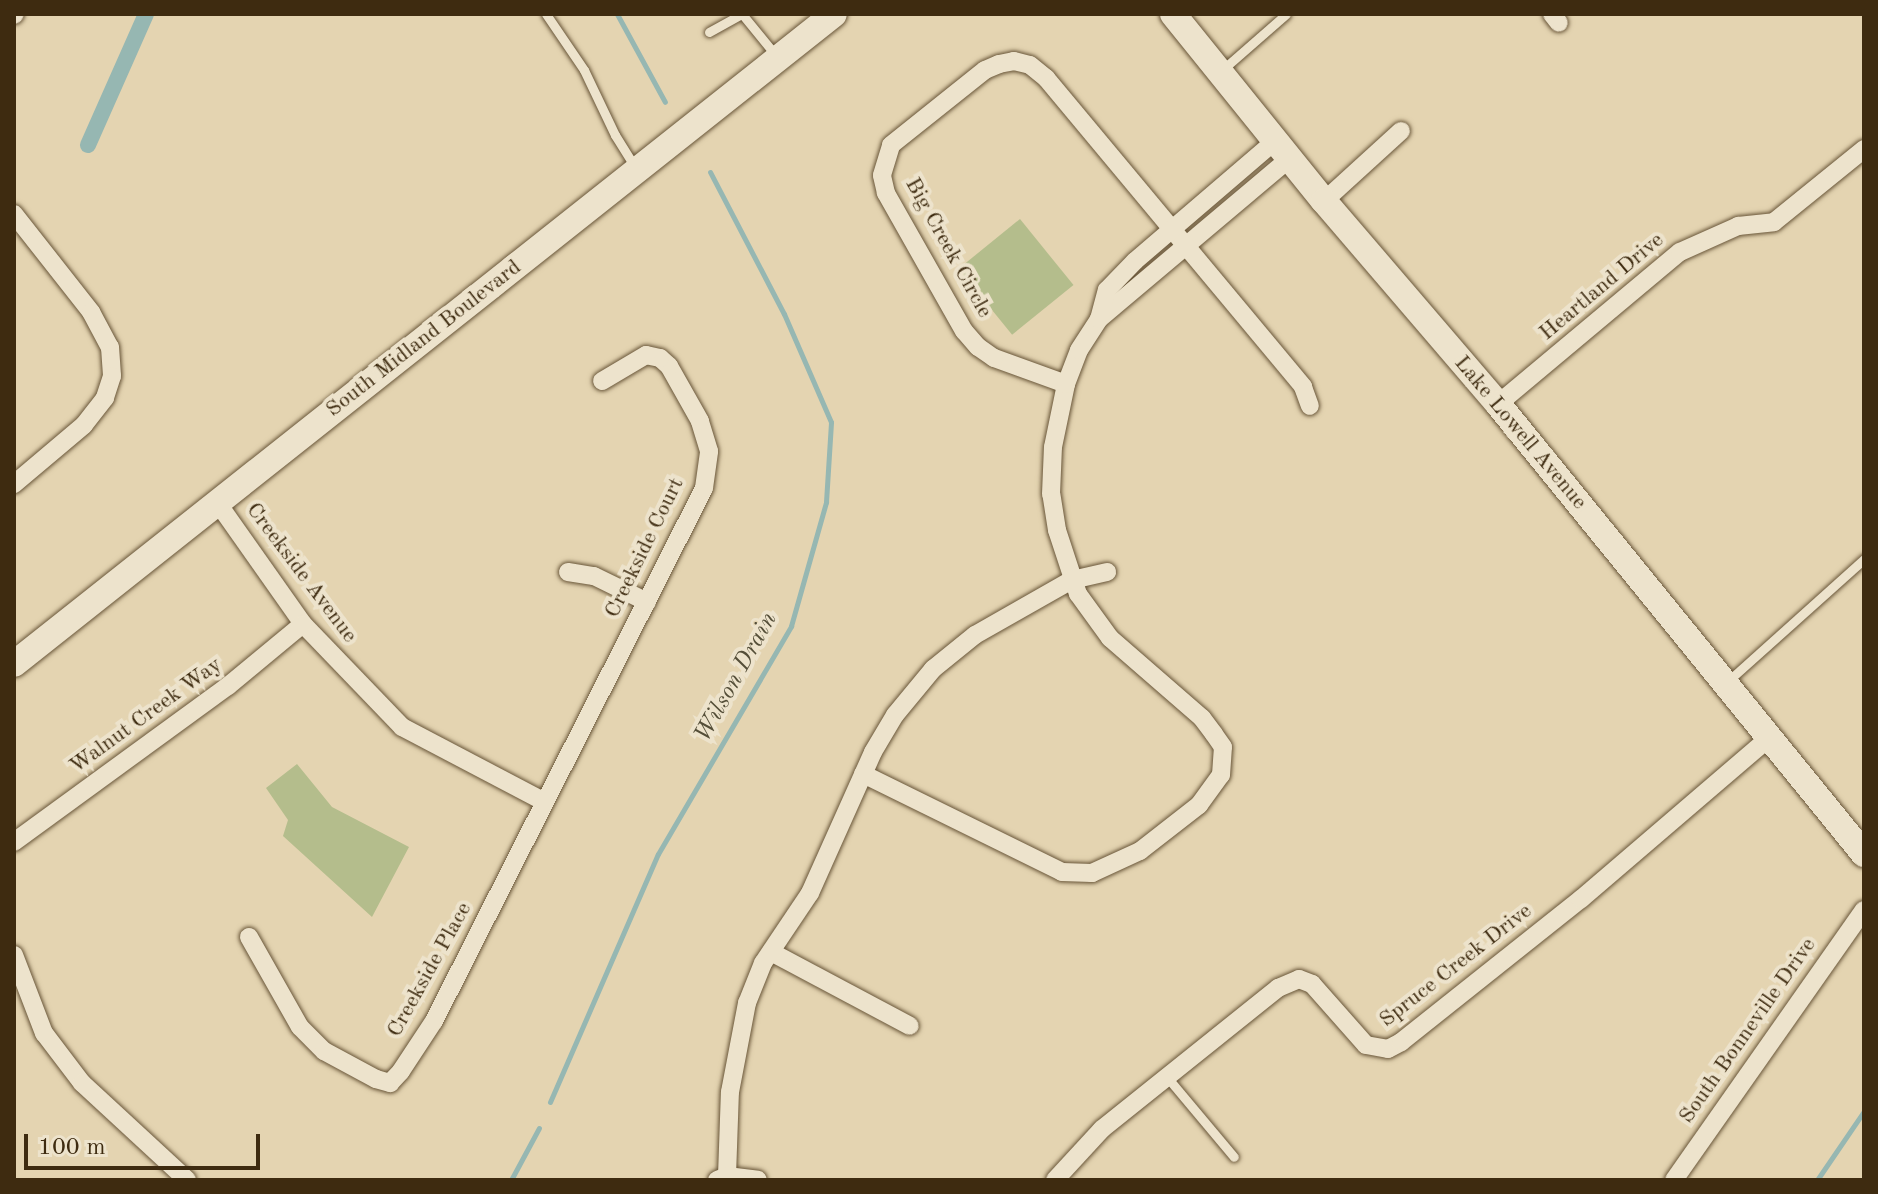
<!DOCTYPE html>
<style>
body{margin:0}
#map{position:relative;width:1878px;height:1194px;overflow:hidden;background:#e4d4b1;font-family:"Old Standard TT",serif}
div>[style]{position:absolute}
.green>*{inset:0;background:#b4bd8c;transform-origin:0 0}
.stream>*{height:5px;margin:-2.5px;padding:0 2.5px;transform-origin:2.5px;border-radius:2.5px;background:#96b7b2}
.canal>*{height:16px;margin:-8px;padding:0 8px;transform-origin:8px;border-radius:8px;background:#96b7b2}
.roads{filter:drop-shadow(0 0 2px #685538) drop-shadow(0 0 2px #685538)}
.service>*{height:9px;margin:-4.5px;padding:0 4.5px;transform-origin:4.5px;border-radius:4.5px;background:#ede3cc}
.minor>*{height:18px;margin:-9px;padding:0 9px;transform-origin:9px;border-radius:9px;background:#ede3cc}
.secondary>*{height:26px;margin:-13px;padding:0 13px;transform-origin:13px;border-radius:13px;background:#ede3cc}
span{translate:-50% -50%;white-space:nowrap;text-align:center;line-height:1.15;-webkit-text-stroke:8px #ede3cc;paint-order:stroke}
.street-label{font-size:22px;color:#3e2b10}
.water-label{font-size:24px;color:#544e38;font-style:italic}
.frame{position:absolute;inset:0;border:16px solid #3e2b10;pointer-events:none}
.scale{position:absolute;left:24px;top:1134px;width:236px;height:36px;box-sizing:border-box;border:4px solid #3e2b10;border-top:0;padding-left:10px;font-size:24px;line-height:28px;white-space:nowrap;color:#3e2b10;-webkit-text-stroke:6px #ede3cc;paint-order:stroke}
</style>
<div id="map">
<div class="green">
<div style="left:1020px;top:219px;width:85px;height:79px;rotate:51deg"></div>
<div style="clip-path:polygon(297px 764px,332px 807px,409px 847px,372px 917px,283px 836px,288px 820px,266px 788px)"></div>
</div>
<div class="stream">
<div style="left:617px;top:14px;width:100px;rotate:61.4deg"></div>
<div style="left:550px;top:1102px;width:270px;rotate:-66.5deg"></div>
<div style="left:658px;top:854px;width:264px;rotate:-59.7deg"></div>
<div style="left:791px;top:626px;width:129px;rotate:-74.2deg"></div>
<div style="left:826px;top:502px;width:80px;rotate:-86.4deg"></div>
<div style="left:831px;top:422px;width:118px;rotate:-113.5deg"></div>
<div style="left:784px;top:314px;width:160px;rotate:-117.5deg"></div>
<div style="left:511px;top:1180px;width:59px;rotate:-61.7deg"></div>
<div style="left:1817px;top:1180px;width:83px;rotate:-55.7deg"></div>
</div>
<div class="canal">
<div style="left:88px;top:145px;width:143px;rotate:-66.1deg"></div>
</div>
<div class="roads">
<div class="service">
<div style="left:546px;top:14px;width:68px;rotate:55.8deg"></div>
<div style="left:584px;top:70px;width:72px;rotate:64.5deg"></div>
<div style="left:615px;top:135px;width:39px;rotate:58deg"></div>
<div style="left:742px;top:14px;width:57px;rotate:50.7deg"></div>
<div style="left:709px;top:32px;width:37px;rotate:-29deg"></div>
<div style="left:1221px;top:71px;width:86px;rotate:-41.2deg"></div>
<div style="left:1728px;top:681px;width:183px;rotate:-41.9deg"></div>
<div style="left:1167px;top:1077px;width:104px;rotate:50.1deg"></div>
</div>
<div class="minor">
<div style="left:1552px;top:14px;width:11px;rotate:52deg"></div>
<div style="left:14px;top:15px;width:1px;rotate:-45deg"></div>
<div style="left:1324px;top:201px;width:104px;rotate:-42.3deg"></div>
<div style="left:14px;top:214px;width:125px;rotate:51.8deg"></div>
<div style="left:91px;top:312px;width:40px;rotate:62deg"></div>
<div style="left:110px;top:347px;width:29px;rotate:86deg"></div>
<div style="left:112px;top:376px;width:23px;rotate:108deg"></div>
<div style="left:105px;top:398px;width:34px;rotate:128deg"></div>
<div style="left:84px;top:425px;width:92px;rotate:139.9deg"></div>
<div style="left:1099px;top:319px;width:248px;rotate:-40.1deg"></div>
<div style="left:1066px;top:384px;width:77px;rotate:-160.1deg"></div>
<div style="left:994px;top:358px;width:19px;rotate:-145deg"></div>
<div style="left:978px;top:347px;width:21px;rotate:-131deg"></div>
<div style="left:964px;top:331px;width:159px;rotate:-119.5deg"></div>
<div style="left:886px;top:193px;width:18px;rotate:-103deg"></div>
<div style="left:882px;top:175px;width:31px;rotate:-73deg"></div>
<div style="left:891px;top:145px;width:120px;rotate:-38.6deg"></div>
<div style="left:985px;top:70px;width:15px;rotate:-23deg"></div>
<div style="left:999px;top:64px;width:15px;rotate:-11deg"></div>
<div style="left:1014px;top:61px;width:16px;rotate:14deg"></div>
<div style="left:1030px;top:65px;width:21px;rotate:39deg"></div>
<div style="left:1046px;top:78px;width:402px;rotate:50.2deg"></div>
<div style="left:1303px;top:387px;width:20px;rotate:70deg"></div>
<div style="left:1498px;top:404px;width:237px;rotate:-39.9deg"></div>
<div style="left:1680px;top:252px;width:64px;rotate:-24.1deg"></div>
<div style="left:1738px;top:226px;width:36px;rotate:-6deg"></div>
<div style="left:1774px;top:222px;width:116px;rotate:-39deg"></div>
<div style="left:217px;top:502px;width:149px;rotate:54.8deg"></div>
<div style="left:303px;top:624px;width:143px;rotate:46.1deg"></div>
<div style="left:402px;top:727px;width:161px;rotate:27.7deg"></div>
<div style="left:568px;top:572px;width:26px;rotate:9deg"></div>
<div style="left:594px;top:576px;width:59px;rotate:26.1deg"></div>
<div style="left:863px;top:774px;width:222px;rotate:26.2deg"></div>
<div style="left:1062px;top:872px;width:30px;rotate:2deg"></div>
<div style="left:1092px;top:873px;width:53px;rotate:-24.6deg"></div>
<div style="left:1140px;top:851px;width:75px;rotate:-37.9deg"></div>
<div style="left:1199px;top:805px;width:37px;rotate:-54deg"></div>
<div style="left:1221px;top:775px;width:28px;rotate:-86deg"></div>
<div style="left:1223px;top:747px;width:16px;rotate:-125deg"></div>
<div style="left:1214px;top:734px;width:20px;rotate:-127deg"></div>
<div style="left:1202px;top:718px;width:122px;rotate:-139deg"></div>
<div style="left:1110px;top:638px;width:54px;rotate:-126deg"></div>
<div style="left:1078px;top:594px;width:67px;rotate:-108.2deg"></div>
<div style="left:1057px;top:530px;width:36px;rotate:-99deg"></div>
<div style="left:1051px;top:494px;width:47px;rotate:-87.6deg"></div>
<div style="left:1053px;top:447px;width:64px;rotate:-78.3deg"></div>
<div style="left:1066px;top:384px;width:36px;rotate:-69deg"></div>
<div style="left:1079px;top:350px;width:37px;rotate:-57deg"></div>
<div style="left:1099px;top:319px;width:30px;rotate:-75deg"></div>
<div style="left:1107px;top:290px;width:40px;rotate:-46deg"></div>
<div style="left:1135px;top:261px;width:184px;rotate:-40.6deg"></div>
<div style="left:14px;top:842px;width:265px;rotate:-36.1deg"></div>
<div style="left:228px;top:686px;width:97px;rotate:-39.6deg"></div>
<div style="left:249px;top:937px;width:103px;rotate:60.5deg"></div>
<div style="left:300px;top:1027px;width:34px;rotate:45deg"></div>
<div style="left:324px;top:1051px;width:59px;rotate:28.3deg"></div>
<div style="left:376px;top:1079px;width:15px;rotate:16deg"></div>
<div style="left:390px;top:1083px;width:16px;rotate:-47deg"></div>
<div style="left:401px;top:1071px;width:60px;rotate:-56.6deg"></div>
<div style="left:434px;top:1021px;width:597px;rotate:-63.13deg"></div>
<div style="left:704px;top:488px;width:37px;rotate:-82deg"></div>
<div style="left:709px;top:451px;width:31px;rotate:-107deg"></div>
<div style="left:700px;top:421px;width:63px;rotate:-119.4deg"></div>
<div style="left:669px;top:366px;width:12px;rotate:-138deg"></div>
<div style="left:660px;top:358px;width:14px;rotate:-168deg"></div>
<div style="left:646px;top:355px;width:51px;rotate:149.4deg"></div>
<div style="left:771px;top:952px;width:157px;rotate:28deg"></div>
<div style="left:14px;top:955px;width:84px;rotate:69deg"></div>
<div style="left:44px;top:1033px;width:63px;rotate:52.8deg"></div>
<div style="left:82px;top:1083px;width:143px;rotate:42.7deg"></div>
<div style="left:727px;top:1176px;width:84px;rotate:-88deg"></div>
<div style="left:730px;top:1092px;width:91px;rotate:-79.2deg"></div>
<div style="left:747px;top:1003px;width:43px;rotate:-68.2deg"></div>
<div style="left:763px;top:963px;width:84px;rotate:-56.1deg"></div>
<div style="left:810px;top:893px;width:154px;rotate:-65.9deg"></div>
<div style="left:873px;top:752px;width:43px;rotate:-59.3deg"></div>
<div style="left:895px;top:715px;width:60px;rotate:-50.4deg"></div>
<div style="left:933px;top:669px;width:54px;rotate:-39deg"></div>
<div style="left:975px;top:635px;width:112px;rotate:-29.6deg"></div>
<div style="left:1072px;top:580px;width:36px;rotate:-13deg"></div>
<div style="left:717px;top:1180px;width:11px;rotate:-22deg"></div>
<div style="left:727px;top:1176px;width:31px;rotate:7deg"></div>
<div style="left:1055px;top:1180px;width:69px;rotate:-47.3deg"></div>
<div style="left:1102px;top:1129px;width:226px;rotate:-38.7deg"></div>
<div style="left:1278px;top:988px;width:23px;rotate:-23deg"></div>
<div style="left:1299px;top:979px;width:14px;rotate:21deg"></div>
<div style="left:1312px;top:984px;width:81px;rotate:48.5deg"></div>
<div style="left:1366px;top:1045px;width:22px;rotate:10deg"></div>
<div style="left:1388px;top:1049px;width:15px;rotate:-28deg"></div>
<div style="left:1401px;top:1042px;width:230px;rotate:-38.5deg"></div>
<div style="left:1581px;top:899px;width:249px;rotate:-40.6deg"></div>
<div style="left:1674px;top:1180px;width:330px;rotate:-54.9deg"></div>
</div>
<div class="secondary">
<div style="left:1173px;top:14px;width:240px;rotate:51.1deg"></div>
<div style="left:1324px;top:201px;width:267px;rotate:49.4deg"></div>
<div style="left:1498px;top:404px;width:580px;rotate:50.88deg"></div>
<div style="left:14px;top:664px;width:1046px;rotate:-38.4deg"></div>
</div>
</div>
<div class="street-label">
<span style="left:948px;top:248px;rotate:61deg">Big Creek Circle</span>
<span style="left:1602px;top:287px;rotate:-40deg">Heartland Drive</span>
<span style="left:424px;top:339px;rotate:-38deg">South Midland Boulevard</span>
<span style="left:1520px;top:433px;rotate:50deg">Lake Lowell Avenue</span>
<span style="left:645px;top:548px;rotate:-64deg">Creekside Court</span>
<span style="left:301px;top:573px;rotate:53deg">Creekside Avenue</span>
<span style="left:146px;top:716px;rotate:-36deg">Walnut Creek Way</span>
<span style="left:1456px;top:966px;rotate:-38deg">Spruce Creek Drive</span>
<span style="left:430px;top:970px;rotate:-61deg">Creekside Place</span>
<span style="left:1748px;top:1031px;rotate:-55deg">South Bonneville Drive</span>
</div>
<div class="water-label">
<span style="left:737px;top:678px;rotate:-61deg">Wilson Drain</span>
</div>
<div class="frame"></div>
<div class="scale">100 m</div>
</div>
